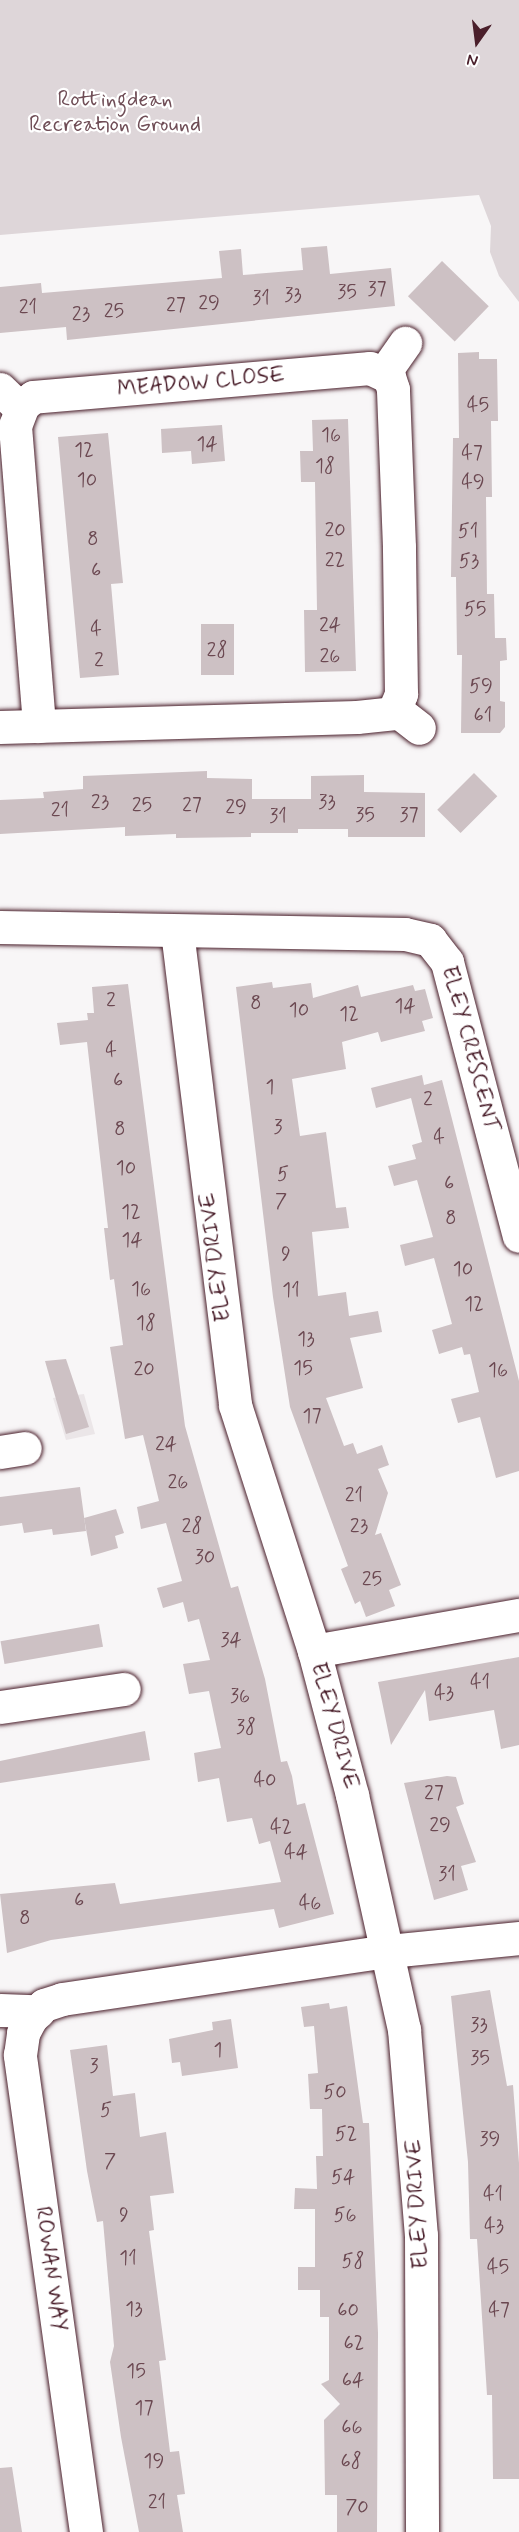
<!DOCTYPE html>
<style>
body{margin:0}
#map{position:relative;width:519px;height:2532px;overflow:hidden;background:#f8f6f7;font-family:Mynerve,sans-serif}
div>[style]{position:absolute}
.built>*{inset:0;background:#ebe6e8}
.green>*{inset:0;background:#ded6d9}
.building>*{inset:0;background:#cdc1c4;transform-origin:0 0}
.roads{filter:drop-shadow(0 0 2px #4a1f2b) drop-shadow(0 0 2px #4a1f2b)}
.minor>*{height:33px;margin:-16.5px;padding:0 16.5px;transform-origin:16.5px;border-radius:16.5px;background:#fff}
span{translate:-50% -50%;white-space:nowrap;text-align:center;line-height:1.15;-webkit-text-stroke:4.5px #fff;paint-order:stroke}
.number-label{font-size:20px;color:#6b4851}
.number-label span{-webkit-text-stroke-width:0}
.park-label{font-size:22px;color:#6f4d56}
.street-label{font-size:22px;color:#4a1f2b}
.north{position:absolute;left:447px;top:12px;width:60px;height:60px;-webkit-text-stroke:4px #fff;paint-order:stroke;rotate:194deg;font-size:16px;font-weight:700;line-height:24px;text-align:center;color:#4a1f2b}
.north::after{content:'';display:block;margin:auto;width:21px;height:27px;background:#4a1f2b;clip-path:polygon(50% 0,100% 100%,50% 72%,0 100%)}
</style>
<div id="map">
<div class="built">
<div style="clip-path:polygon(84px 1394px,95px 1434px,66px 1440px,53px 1398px)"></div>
</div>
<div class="green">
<div style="clip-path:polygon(0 0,519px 0,519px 302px,499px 276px,490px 252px,491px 226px,479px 195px,0 235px)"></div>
</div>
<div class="building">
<div style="clip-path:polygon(327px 246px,330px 274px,391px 268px,395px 306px,67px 340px,66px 327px,0 333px,0 287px,41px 283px,42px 293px,222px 278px,219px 251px,241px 249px,243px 275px,303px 270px,301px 248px)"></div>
<div style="left:442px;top:261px;width:65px;height:49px;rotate:44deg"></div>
<div style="clip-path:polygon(479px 352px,479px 359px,497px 359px,498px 421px,491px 421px,492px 497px,486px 497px,487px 594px,494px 594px,495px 638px,506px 638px,507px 660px,500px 661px,500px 701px,505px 702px,505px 727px,500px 733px,461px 733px,462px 655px,457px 655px,456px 577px,451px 577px,453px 438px,459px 438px,458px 353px)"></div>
<div style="clip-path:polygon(348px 419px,356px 671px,305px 672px,304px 610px,317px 610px,315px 482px,301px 482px,300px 451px,313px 451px,312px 420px)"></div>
<div style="clip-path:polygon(222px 425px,225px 461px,192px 464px,191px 451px,162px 453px,161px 429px)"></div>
<div style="clip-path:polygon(108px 433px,123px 583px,111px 584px,119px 675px,80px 678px,58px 437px)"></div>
<div style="left:201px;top:624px;width:33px;height:51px"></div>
<div style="clip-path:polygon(207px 771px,207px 778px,252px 779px,252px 799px,311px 799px,311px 776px,364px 775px,364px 792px,425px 793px,425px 837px,348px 837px,348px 829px,298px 829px,298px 833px,251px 833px,251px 837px,176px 838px,176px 834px,125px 836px,125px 827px,0 834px,0 800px,44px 798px,43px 792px,83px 789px,83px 776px)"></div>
<div style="left:474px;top:773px;width:33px;height:52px;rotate:45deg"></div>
<div style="clip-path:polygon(272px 982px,273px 988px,311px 983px,313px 998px,358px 985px,361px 997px,413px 985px,415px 991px,425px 989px,433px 1018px,422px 1021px,425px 1031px,381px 1042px,378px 1032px,342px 1042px,346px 1069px,292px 1079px,300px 1136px,326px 1132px,336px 1208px,346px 1207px,349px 1228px,312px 1232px,318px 1296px,346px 1292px,349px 1316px,378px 1311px,382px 1332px,350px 1338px,363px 1388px,326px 1398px,344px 1446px,353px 1443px,357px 1454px,382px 1445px,389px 1465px,378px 1469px,388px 1493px,375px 1535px,381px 1533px,401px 1585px,389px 1590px,395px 1606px,366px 1617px,360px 1601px,355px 1604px,341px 1569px,348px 1566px,290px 1407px,273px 1297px,236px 987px)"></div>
<div style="clip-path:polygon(128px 984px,185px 1426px,231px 1588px,238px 1586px,265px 1679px,281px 1762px,287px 1761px,292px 1776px,297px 1805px,305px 1803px,334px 1914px,279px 1928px,274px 1909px,51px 1940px,7px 1953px,0 1894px,115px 1883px,120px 1904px,281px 1882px,270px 1841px,259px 1844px,252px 1818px,227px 1822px,219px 1778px,198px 1782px,194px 1753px,221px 1748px,209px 1691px,189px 1694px,183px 1664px,210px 1660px,199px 1619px,188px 1622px,183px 1602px,163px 1608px,157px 1588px,182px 1581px,166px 1523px,141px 1529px,137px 1507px,159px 1501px,143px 1435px,125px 1439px,110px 1347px,123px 1345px,114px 1279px,110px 1280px,104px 1228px,108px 1228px,87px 1042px,60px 1045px,57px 1023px,88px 1020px,87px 1013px,94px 1013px,92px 987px)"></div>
<div style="clip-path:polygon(422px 1075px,424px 1085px,442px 1080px,519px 1381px,519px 1471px,496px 1478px,480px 1417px,458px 1423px,451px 1399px,479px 1392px,470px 1354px,464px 1355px,462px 1347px,439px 1354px,432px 1330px,452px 1324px,434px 1258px,405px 1266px,400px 1245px,433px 1237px,417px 1180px,394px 1186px,388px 1166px,416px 1159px,412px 1145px,422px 1142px,411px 1098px,376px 1108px,371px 1088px)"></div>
<div style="clip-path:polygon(66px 1359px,89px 1427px,66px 1434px,45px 1361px)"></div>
<div style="clip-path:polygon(80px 1487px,86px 1531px,53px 1535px,52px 1529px,24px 1533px,22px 1523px,0 1526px,0 1497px)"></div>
<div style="clip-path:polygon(116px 1509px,124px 1533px,115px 1536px,118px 1548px,91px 1556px,84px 1518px)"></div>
<div style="left:99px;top:1624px;width:23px;height:100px;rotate:80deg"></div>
<div style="clip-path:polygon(519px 1657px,519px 1745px,501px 1749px,494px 1710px,429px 1721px,425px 1690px,391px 1745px,378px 1682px)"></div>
<div style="clip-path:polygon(145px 1731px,150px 1760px,0 1783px,0 1761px)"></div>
<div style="clip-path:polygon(447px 1776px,456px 1777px,464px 1804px,456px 1807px,476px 1862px,461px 1866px,468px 1890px,434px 1900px,404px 1783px)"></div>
<div style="clip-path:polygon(490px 1990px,507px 2086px,513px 2085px,519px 2163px,519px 2479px,493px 2479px,492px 2395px,487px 2395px,477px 2239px,470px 2239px,468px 2162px,451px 1996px)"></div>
<div style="clip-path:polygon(329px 2003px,330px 2009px,347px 2006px,363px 2123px,369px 2123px,378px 2333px,377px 2532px,337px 2532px,337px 2495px,325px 2495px,324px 2420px,340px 2404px,321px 2384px,329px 2380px,329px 2317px,320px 2317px,320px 2290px,298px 2290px,298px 2267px,315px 2267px,315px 2209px,294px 2209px,295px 2188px,317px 2189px,316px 2156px,323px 2156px,322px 2109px,310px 2109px,308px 2074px,318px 2073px,314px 2026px,304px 2027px,301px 2007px)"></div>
<div style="clip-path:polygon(231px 2019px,238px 2068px,182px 2076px,180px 2062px,172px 2063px,169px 2039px,213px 2030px,212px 2022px)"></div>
<div style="clip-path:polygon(107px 2045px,113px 2096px,135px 2093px,140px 2137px,166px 2132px,174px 2193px,150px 2196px,154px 2230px,149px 2231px,166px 2360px,159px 2361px,170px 2452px,179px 2451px,185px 2494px,177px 2495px,183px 2532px,139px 2532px,121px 2437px,110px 2362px,114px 2346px,103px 2221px,97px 2222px,87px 2171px,70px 2050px)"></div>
<div style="clip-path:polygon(12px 2467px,22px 2532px,0 2532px,0 2468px)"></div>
</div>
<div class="roads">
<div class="minor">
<div style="left:384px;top:373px;width:37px;rotate:-55deg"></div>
<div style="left:0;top:389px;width:28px;rotate:44deg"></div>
<div style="left:396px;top:710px;width:29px;rotate:38deg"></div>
<div style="left:0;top:727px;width:357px;rotate:-1.6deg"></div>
<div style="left:357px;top:717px;width:36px;rotate:-6deg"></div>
<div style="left:393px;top:713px;width:21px;rotate:-67deg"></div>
<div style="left:401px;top:694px;width:147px;rotate:-90.8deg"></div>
<div style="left:399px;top:547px;width:158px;rotate:-92.2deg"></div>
<div style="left:393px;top:389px;width:13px;rotate:-108deg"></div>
<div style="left:389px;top:377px;width:21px;rotate:-155deg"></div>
<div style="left:370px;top:368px;width:338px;rotate:175.1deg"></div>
<div style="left:33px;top:397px;width:13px;rotate:141deg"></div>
<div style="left:23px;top:405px;width:22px;rotate:111deg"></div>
<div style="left:15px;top:426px;width:301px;rotate:85.4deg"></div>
<div style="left:0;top:927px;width:405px;rotate:1deg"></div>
<div style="left:405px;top:934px;width:26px;rotate:13deg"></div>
<div style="left:430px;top:940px;width:28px;rotate:52deg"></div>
<div style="left:447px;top:962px;width:283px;rotate:75.3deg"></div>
<div style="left:177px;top:931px;width:478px;rotate:83deg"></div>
<div style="left:235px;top:1405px;width:258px;rotate:72.2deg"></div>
<div style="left:314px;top:1651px;width:149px;rotate:75.2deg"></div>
<div style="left:352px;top:1795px;width:240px;rotate:77.5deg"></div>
<div style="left:404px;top:2029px;width:207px;rotate:85.3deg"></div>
<div style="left:421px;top:2235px;width:297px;rotate:89.8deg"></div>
<div style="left:0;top:1452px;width:25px;rotate:-9deg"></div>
<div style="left:314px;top:1651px;width:208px;rotate:-10deg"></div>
<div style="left:0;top:1707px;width:125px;rotate:-8.3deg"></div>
<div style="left:0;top:2010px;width:38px;rotate:2deg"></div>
<div style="left:86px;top:2532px;width:482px;rotate:-97.9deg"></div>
<div style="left:20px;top:2055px;width:22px;rotate:-82deg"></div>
<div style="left:23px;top:2033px;width:17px;rotate:-62deg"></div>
<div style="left:31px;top:2018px;width:18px;rotate:-45deg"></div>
<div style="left:44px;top:2005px;width:19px;rotate:-18deg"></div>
<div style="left:62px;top:1999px;width:320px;rotate:-8.4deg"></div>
<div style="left:379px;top:1952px;width:141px;rotate:-5.7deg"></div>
</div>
</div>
<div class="number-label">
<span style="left:377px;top:289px">37</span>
<span style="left:347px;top:292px">35</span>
<span style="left:293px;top:295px">33</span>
<span style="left:261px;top:298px">31</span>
<span style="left:209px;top:303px">29</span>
<span style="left:176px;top:305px">27</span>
<span style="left:28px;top:307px">21</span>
<span style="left:114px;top:311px">25</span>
<span style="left:81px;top:314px">23</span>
<span style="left:478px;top:405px">45</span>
<span style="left:331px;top:435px">16</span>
<span style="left:207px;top:444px">14</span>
<span style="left:84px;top:450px">12</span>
<span style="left:472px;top:453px">47</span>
<span style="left:325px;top:466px">18</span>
<span style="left:87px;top:480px">10</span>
<span style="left:473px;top:482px">49</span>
<span style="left:335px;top:530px">20</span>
<span style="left:468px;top:531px">51</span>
<span style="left:93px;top:539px">8</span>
<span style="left:335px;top:560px">22</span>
<span style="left:469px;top:561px">53</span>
<span style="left:96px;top:570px">6</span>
<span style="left:475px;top:609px">55</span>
<span style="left:330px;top:625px">24</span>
<span style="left:96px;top:629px">4</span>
<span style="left:217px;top:650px">28</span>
<span style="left:330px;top:656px">26</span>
<span style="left:99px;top:660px">2</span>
<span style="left:481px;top:686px">59</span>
<span style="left:483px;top:715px">61</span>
<span style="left:100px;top:802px">23</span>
<span style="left:327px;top:802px">33</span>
<span style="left:142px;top:805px">25</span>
<span style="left:192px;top:805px">27</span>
<span style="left:236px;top:807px">29</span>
<span style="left:60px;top:810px">21</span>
<span style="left:365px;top:815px">35</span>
<span style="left:409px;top:815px">37</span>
<span style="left:278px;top:816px">31</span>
<span style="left:111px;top:1000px">2</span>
<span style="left:256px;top:1003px">8</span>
<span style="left:405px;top:1006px">14</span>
<span style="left:299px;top:1010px">10</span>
<span style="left:349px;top:1014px">12</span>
<span style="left:111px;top:1050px">4</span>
<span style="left:118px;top:1080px">6</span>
<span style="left:270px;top:1087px">1</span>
<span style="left:428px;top:1099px">2</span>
<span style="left:278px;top:1127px">3</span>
<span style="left:120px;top:1129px">8</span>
<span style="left:439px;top:1137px">4</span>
<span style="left:126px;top:1168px">10</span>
<span style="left:283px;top:1174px">5</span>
<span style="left:449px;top:1183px">6</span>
<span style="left:281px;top:1201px">7</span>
<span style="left:131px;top:1212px">12</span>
<span style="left:451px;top:1218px">8</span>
<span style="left:132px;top:1240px">14</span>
<span style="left:286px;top:1254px">9</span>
<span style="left:463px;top:1269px">10</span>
<span style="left:141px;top:1289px">16</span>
<span style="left:291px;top:1290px">11</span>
<span style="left:474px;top:1304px">12</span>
<span style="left:146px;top:1323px">18</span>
<span style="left:306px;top:1339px">13</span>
<span style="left:303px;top:1368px">15</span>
<span style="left:144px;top:1369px">20</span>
<span style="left:498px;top:1370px">16</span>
<span style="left:312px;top:1416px">17</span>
<span style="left:166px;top:1444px">24</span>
<span style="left:178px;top:1482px">26</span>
<span style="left:354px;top:1495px">21</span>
<span style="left:192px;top:1526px">28</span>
<span style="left:359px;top:1526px">23</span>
<span style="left:205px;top:1557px">30</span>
<span style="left:372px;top:1579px">25</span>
<span style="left:231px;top:1640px">34</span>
<span style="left:480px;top:1682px">41</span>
<span style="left:444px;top:1693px">43</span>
<span style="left:240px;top:1696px">36</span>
<span style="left:246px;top:1727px">38</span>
<span style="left:265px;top:1780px">40</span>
<span style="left:434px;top:1793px">27</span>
<span style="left:440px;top:1825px">29</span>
<span style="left:281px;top:1827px">42</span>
<span style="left:296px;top:1852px">44</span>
<span style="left:447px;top:1874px">31</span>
<span style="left:79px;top:1900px">6</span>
<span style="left:310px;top:1903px">46</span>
<span style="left:25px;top:1918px">8</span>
<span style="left:479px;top:2025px">33</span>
<span style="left:218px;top:2050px">1</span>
<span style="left:480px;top:2058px">35</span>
<span style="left:94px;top:2066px">3</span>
<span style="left:335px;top:2092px">50</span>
<span style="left:106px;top:2110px">5</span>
<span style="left:346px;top:2134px">52</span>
<span style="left:490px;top:2139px">39</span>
<span style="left:110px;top:2161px">7</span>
<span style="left:343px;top:2177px">54</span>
<span style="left:493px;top:2194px">41</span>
<span style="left:124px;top:2215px">9</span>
<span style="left:345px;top:2215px">56</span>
<span style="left:494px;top:2226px">43</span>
<span style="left:128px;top:2258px">11</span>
<span style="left:353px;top:2261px">58</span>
<span style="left:498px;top:2267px">45</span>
<span style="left:134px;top:2309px">13</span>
<span style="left:348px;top:2310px">60</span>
<span style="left:499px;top:2310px">47</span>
<span style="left:354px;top:2343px">62</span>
<span style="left:136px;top:2371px">15</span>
<span style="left:353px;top:2380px">64</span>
<span style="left:144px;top:2408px">17</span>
<span style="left:352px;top:2427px">66</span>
<span style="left:154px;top:2461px">19</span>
<span style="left:351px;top:2461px">68</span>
<span style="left:157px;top:2502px">21</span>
<span style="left:357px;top:2507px">70</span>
</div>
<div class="park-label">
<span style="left:115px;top:113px">Rottingdean<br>Recreation Ground</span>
</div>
<div class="street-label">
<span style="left:201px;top:383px;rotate:-5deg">MEADOW CLOSE</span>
<span style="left:470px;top:1049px;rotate:75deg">ELEY CRESCENT</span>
<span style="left:216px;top:1257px;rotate:-97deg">ELEY DRIVE</span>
<span style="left:334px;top:1726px;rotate:75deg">ELEY DRIVE</span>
<span style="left:418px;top:2204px;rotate:-93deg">ELEY DRIVE</span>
<span style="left:50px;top:2269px;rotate:82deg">ROWAN WAY</span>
</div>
<div class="north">N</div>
</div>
